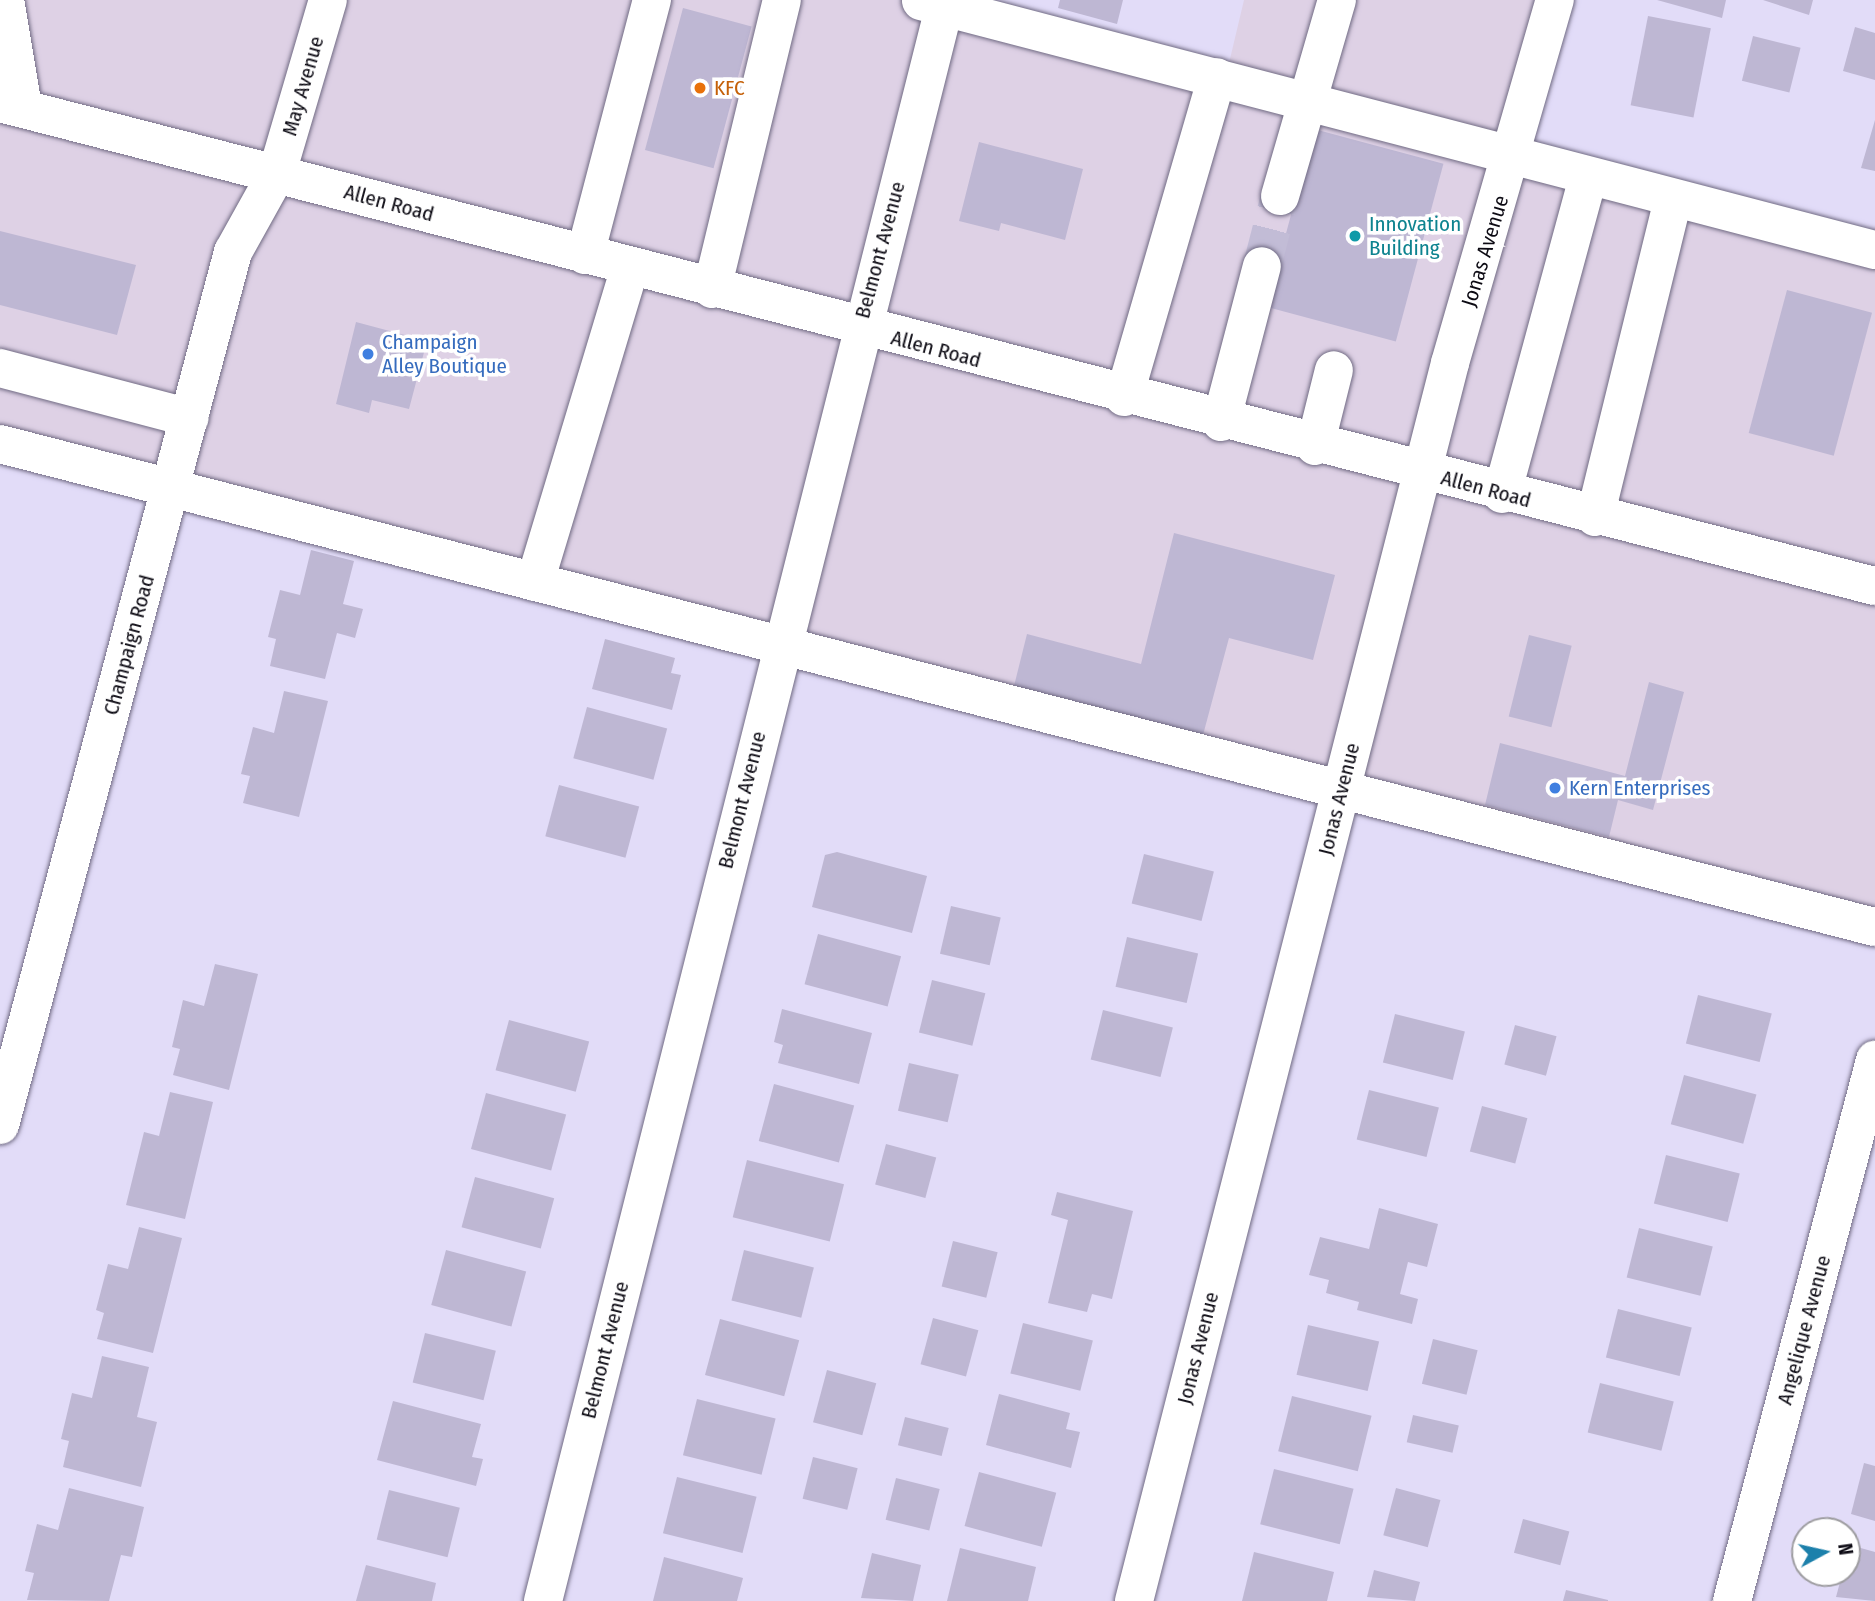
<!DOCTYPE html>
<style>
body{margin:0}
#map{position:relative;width:1875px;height:1601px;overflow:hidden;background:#e2dcf8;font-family:"Fira Sans Condensed",sans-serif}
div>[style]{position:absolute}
.commercial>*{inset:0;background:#ded1e5}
.building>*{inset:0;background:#beb7d3;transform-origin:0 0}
.minor-tunnel>*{height:38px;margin-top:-19px;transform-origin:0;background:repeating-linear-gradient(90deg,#c2bcd6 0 38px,transparent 0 57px)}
.roads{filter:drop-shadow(0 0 2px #706a83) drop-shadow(0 0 2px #706a83)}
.minor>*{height:38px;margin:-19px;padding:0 19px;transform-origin:19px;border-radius:19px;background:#fff}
.major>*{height:38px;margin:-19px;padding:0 19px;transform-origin:19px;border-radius:19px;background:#fff}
.dots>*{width:19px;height:19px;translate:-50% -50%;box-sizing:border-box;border:4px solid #fff;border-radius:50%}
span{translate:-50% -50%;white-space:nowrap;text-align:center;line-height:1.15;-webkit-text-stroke:7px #fff;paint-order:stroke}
.street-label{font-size:21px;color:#0c0a13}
.food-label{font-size:21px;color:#c56008}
.left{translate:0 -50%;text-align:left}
.culture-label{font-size:21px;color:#0d838f}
.shop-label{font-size:21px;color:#366cbe}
.north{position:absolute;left:1791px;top:1517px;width:70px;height:70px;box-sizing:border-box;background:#fff;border:2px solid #9e9da1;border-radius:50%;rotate:82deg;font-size:19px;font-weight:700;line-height:28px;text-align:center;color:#0c0a13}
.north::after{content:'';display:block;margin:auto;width:24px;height:32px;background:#1c80ab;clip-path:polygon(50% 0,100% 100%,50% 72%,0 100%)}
</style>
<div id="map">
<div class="commercial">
<div style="clip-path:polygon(0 0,919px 0,1225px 80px,1244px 0,1555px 0,1515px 156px,1875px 250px,1875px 927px,0 444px)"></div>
</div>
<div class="building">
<div style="clip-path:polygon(1060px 0,1123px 0,1117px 24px,1058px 8px)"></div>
<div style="clip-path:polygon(1657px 0,1726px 0,1722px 18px)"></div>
<div style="clip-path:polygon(1763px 0,1813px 0,1809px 15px)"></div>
<div style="left:683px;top:8px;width:71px;height:147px;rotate:15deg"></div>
<div style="left:1648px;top:16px;width:64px;height:91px;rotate:11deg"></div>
<div style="clip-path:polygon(1855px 27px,1875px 33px,1875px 80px,1843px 71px)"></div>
<div style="left:1753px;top:36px;width:49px;height:46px;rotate:14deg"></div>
<div style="clip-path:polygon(1875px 120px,1875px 171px,1861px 168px)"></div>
<div style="left:1314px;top:129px;width:134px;height:184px;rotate:15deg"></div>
<div style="clip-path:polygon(979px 142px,1083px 169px,1065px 240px,1001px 223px,999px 231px,959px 221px)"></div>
<div style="clip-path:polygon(0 231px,136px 265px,117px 335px,0 305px)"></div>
<div style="left:1787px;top:290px;width:88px;height:148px;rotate:15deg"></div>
<div style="clip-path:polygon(356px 322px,427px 341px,409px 409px,372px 400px,369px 413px,336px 404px)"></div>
<div style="clip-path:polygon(1174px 533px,1335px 575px,1313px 660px,1229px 638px,1203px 735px,1014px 686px,1027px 634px,1141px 664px)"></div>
<div style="clip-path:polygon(311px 550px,354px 561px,343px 604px,363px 609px,355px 638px,337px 633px,325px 679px,270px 666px,276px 639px,268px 637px,280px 590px,300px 595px)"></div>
<div style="left:1529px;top:635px;width:44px;height:84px;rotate:14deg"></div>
<div style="clip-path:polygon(605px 639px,675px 658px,671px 673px,681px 675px,672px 710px,592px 689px)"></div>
<div style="clip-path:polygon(1649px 682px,1684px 692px,1653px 810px,1618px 800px,1609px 837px,1485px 805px,1500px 743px,1625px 776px)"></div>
<div style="clip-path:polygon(284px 691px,328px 701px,299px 817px,243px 803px,250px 776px,241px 774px,253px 727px,274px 733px)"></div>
<div style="left:587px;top:707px;width:83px;height:53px;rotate:15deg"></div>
<div style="left:559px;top:785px;width:83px;height:53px;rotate:15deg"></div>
<div style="clip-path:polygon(837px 852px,927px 876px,912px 933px,812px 907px,825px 855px)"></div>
<div style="left:1144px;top:854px;width:72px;height:51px;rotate:14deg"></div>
<div style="left:951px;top:906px;width:51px;height:49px;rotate:13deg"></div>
<div style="left:818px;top:934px;width:86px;height:52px;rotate:15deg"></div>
<div style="left:1127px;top:937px;width:73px;height:51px;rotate:13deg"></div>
<div style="clip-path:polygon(215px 964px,258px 974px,229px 1090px,173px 1075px,180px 1049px,172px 1047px,183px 1000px,204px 1006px)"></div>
<div style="left:932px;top:980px;width:55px;height:54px;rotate:14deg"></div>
<div style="left:1698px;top:995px;width:76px;height:50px;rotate:14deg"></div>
<div style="clip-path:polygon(782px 1009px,872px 1033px,859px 1084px,778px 1063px,783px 1045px,774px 1042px)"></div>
<div style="left:1103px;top:1010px;width:72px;height:51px;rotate:14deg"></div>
<div style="left:1395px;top:1014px;width:72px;height:50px;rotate:14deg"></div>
<div style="left:509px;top:1020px;width:83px;height:52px;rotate:15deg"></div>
<div style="left:1515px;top:1025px;width:43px;height:41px;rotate:15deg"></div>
<div style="left:909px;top:1063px;width:51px;height:49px;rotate:13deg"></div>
<div style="left:1684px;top:1075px;width:75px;height:51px;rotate:15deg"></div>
<div style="left:774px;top:1084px;width:83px;height:59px;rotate:15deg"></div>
<div style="left:1369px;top:1090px;width:72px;height:51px;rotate:14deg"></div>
<div style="clip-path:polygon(170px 1092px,213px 1102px,185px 1219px,126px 1205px,144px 1132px,159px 1136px)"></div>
<div style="left:486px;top:1093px;width:83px;height:58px;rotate:15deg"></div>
<div style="left:1482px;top:1106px;width:47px;height:47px;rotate:15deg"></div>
<div style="left:886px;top:1144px;width:52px;height:42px;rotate:15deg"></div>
<div style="left:1666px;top:1155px;width:76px;height:50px;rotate:14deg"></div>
<div style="left:747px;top:1160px;width:100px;height:59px;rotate:14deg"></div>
<div style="left:475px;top:1177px;width:82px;height:52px;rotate:15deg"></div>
<div style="clip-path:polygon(1057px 1192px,1133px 1211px,1112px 1299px,1092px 1294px,1087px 1312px,1048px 1303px,1068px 1220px,1051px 1215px)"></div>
<div style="clip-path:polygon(1379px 1208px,1438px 1224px,1427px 1267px,1408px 1262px,1400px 1294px,1418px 1299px,1412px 1324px,1357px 1310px,1359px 1302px,1326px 1293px,1329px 1280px,1309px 1275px,1320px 1237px,1369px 1249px)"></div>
<div style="clip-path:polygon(139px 1227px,182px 1238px,153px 1353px,97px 1339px,104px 1313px,96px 1310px,108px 1264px,128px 1269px)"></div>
<div style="left:1639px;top:1228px;width:76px;height:51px;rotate:14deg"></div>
<div style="left:953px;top:1241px;width:46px;height:47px;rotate:14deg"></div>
<div style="left:446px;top:1250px;width:83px;height:57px;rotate:15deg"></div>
<div style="left:744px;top:1250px;width:72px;height:52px;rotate:14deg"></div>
<div style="left:1618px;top:1309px;width:76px;height:50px;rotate:14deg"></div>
<div style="left:933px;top:1318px;width:47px;height:48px;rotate:15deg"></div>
<div style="left:720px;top:1319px;width:82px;height:58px;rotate:15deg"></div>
<div style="left:1023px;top:1323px;width:72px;height:52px;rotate:14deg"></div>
<div style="left:1308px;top:1325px;width:73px;height:51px;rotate:13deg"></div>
<div style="left:425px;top:1333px;width:73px;height:51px;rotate:14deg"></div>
<div style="left:1433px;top:1339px;width:46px;height:46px;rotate:14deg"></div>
<div style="clip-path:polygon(102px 1356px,149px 1367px,137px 1417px,157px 1422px,141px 1487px,63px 1467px,69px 1441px,61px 1439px,72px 1393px,92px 1398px)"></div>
<div style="left:827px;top:1370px;width:51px;height:54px;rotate:15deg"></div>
<div style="left:1600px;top:1383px;width:76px;height:51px;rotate:14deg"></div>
<div style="clip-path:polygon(999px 1394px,1070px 1413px,1066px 1429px,1080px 1432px,1071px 1468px,986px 1445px)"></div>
<div style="left:1292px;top:1396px;width:82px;height:57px;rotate:14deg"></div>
<div style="left:697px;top:1399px;width:81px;height:58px;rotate:14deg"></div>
<div style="clip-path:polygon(393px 1401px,481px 1424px,472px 1457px,483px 1459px,476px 1486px,377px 1460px)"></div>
<div style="left:1413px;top:1415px;width:47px;height:28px;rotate:13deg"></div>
<div style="left:905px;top:1417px;width:45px;height:29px;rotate:14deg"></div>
<div style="left:813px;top:1457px;width:46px;height:43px;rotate:14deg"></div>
<div style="clip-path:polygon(1864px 1463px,1875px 1466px,1875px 1521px,1851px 1514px)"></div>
<div style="left:1274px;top:1469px;width:82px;height:57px;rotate:14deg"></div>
<div style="left:979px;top:1472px;width:80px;height:56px;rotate:15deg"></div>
<div style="left:677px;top:1477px;width:82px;height:58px;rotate:14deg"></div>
<div style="left:896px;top:1478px;width:45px;height:43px;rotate:14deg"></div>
<div style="clip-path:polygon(69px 1488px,144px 1507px,132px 1557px,121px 1555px,109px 1601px,27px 1600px,34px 1573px,25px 1571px,37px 1524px,58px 1530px)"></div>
<div style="left:1396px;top:1488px;width:46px;height:49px;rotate:15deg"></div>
<div style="left:389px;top:1490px;width:73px;height:51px;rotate:14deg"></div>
<div style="left:1523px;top:1519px;width:48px;height:35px;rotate:15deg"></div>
<div style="clip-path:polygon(1850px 1545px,1875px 1552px,1875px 1601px,1836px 1597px)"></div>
<div style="clip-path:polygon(960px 1548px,1036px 1567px,1028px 1601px,947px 1601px)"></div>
<div style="clip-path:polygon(1254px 1552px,1334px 1572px,1327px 1601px,1242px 1601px)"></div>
<div style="clip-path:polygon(872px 1553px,921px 1565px,913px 1601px,861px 1598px)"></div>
<div style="clip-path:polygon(664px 1557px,743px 1578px,737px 1601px,653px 1601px)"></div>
<div style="clip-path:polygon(366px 1565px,436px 1583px,432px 1601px,356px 1601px)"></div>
<div style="clip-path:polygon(1374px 1570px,1420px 1582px,1415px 1601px,1367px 1597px)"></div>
<div style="clip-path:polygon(1566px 1590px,1608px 1600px,1608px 1601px,1563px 1601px)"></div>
</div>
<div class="minor-tunnel">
<div style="left:1262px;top:266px;width:72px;rotate:-75.6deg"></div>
</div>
<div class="roads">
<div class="minor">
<div style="left:5px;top:0;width:109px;rotate:80.5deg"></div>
<div style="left:921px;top:1px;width:986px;rotate:14.63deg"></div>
<div style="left:1280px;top:196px;width:204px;rotate:-73.8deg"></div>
<div style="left:585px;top:255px;width:264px;rotate:-75.3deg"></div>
<div style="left:712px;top:289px;width:297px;rotate:-76.4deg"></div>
<div style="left:0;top:368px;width:196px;rotate:14.7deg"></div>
<div style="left:1124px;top:397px;width:333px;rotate:-73.8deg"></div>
<div style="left:1221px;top:422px;width:161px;rotate:-75.3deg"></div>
<div style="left:0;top:444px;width:1936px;rotate:14.45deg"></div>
<div style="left:1315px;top:446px;width:78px;rotate:-76deg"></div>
<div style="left:1502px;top:494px;width:327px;rotate:-74.8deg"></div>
<div style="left:1595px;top:517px;width:327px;rotate:-76.2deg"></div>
<div style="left:535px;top:582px;width:329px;rotate:-73.2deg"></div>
<div style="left:0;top:1125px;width:904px;rotate:-75.06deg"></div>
<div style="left:233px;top:252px;width:90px;rotate:-60.9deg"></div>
<div style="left:277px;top:173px;width:180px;rotate:-73.6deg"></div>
<div style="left:543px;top:1601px;width:1651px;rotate:-75.87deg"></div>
<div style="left:1134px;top:1601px;width:1278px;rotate:-75.68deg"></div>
<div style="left:1450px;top:363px;width:378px;rotate:-73.9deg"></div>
<div style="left:1732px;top:1601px;width:560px;rotate:-75.19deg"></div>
</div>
<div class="major">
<div style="left:0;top:103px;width:1936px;rotate:14.45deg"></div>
</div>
</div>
<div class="dots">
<div style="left:700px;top:88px;background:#e8710a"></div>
<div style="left:1355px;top:236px;background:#0f9aa8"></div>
<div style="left:368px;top:354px;background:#3f7fe0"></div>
<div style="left:1555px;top:788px;background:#3f7fe0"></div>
</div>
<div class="street-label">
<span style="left:303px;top:86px;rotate:-74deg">May Avenue</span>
<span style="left:389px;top:203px;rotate:15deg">Allen Road</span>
<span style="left:880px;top:250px;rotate:-75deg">Belmont Avenue</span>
<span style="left:1485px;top:251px;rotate:-73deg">Jonas Avenue</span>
<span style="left:936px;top:349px;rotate:15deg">Allen Road</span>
<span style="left:1486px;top:489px;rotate:15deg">Allen Road</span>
<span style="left:129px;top:645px;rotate:-75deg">Champaign Road</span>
<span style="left:1339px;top:799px;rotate:-76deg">Jonas Avenue</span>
<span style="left:742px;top:800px;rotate:-76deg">Belmont Avenue</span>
<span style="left:1804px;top:1330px;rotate:-75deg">Angelique Avenue</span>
<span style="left:1198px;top:1348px;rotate:-76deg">Jonas Avenue</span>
<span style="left:605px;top:1350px;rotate:-76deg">Belmont Avenue</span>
</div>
<div class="food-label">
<span class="left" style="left:714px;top:88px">KFC</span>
</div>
<div class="culture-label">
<span class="left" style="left:1369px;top:236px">Innovation<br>Building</span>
</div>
<div class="shop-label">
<span class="left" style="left:382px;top:354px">Champaign<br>Alley Boutique</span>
<span class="left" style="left:1569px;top:788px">Kern Enterprises</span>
</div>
<div class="north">N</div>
</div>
